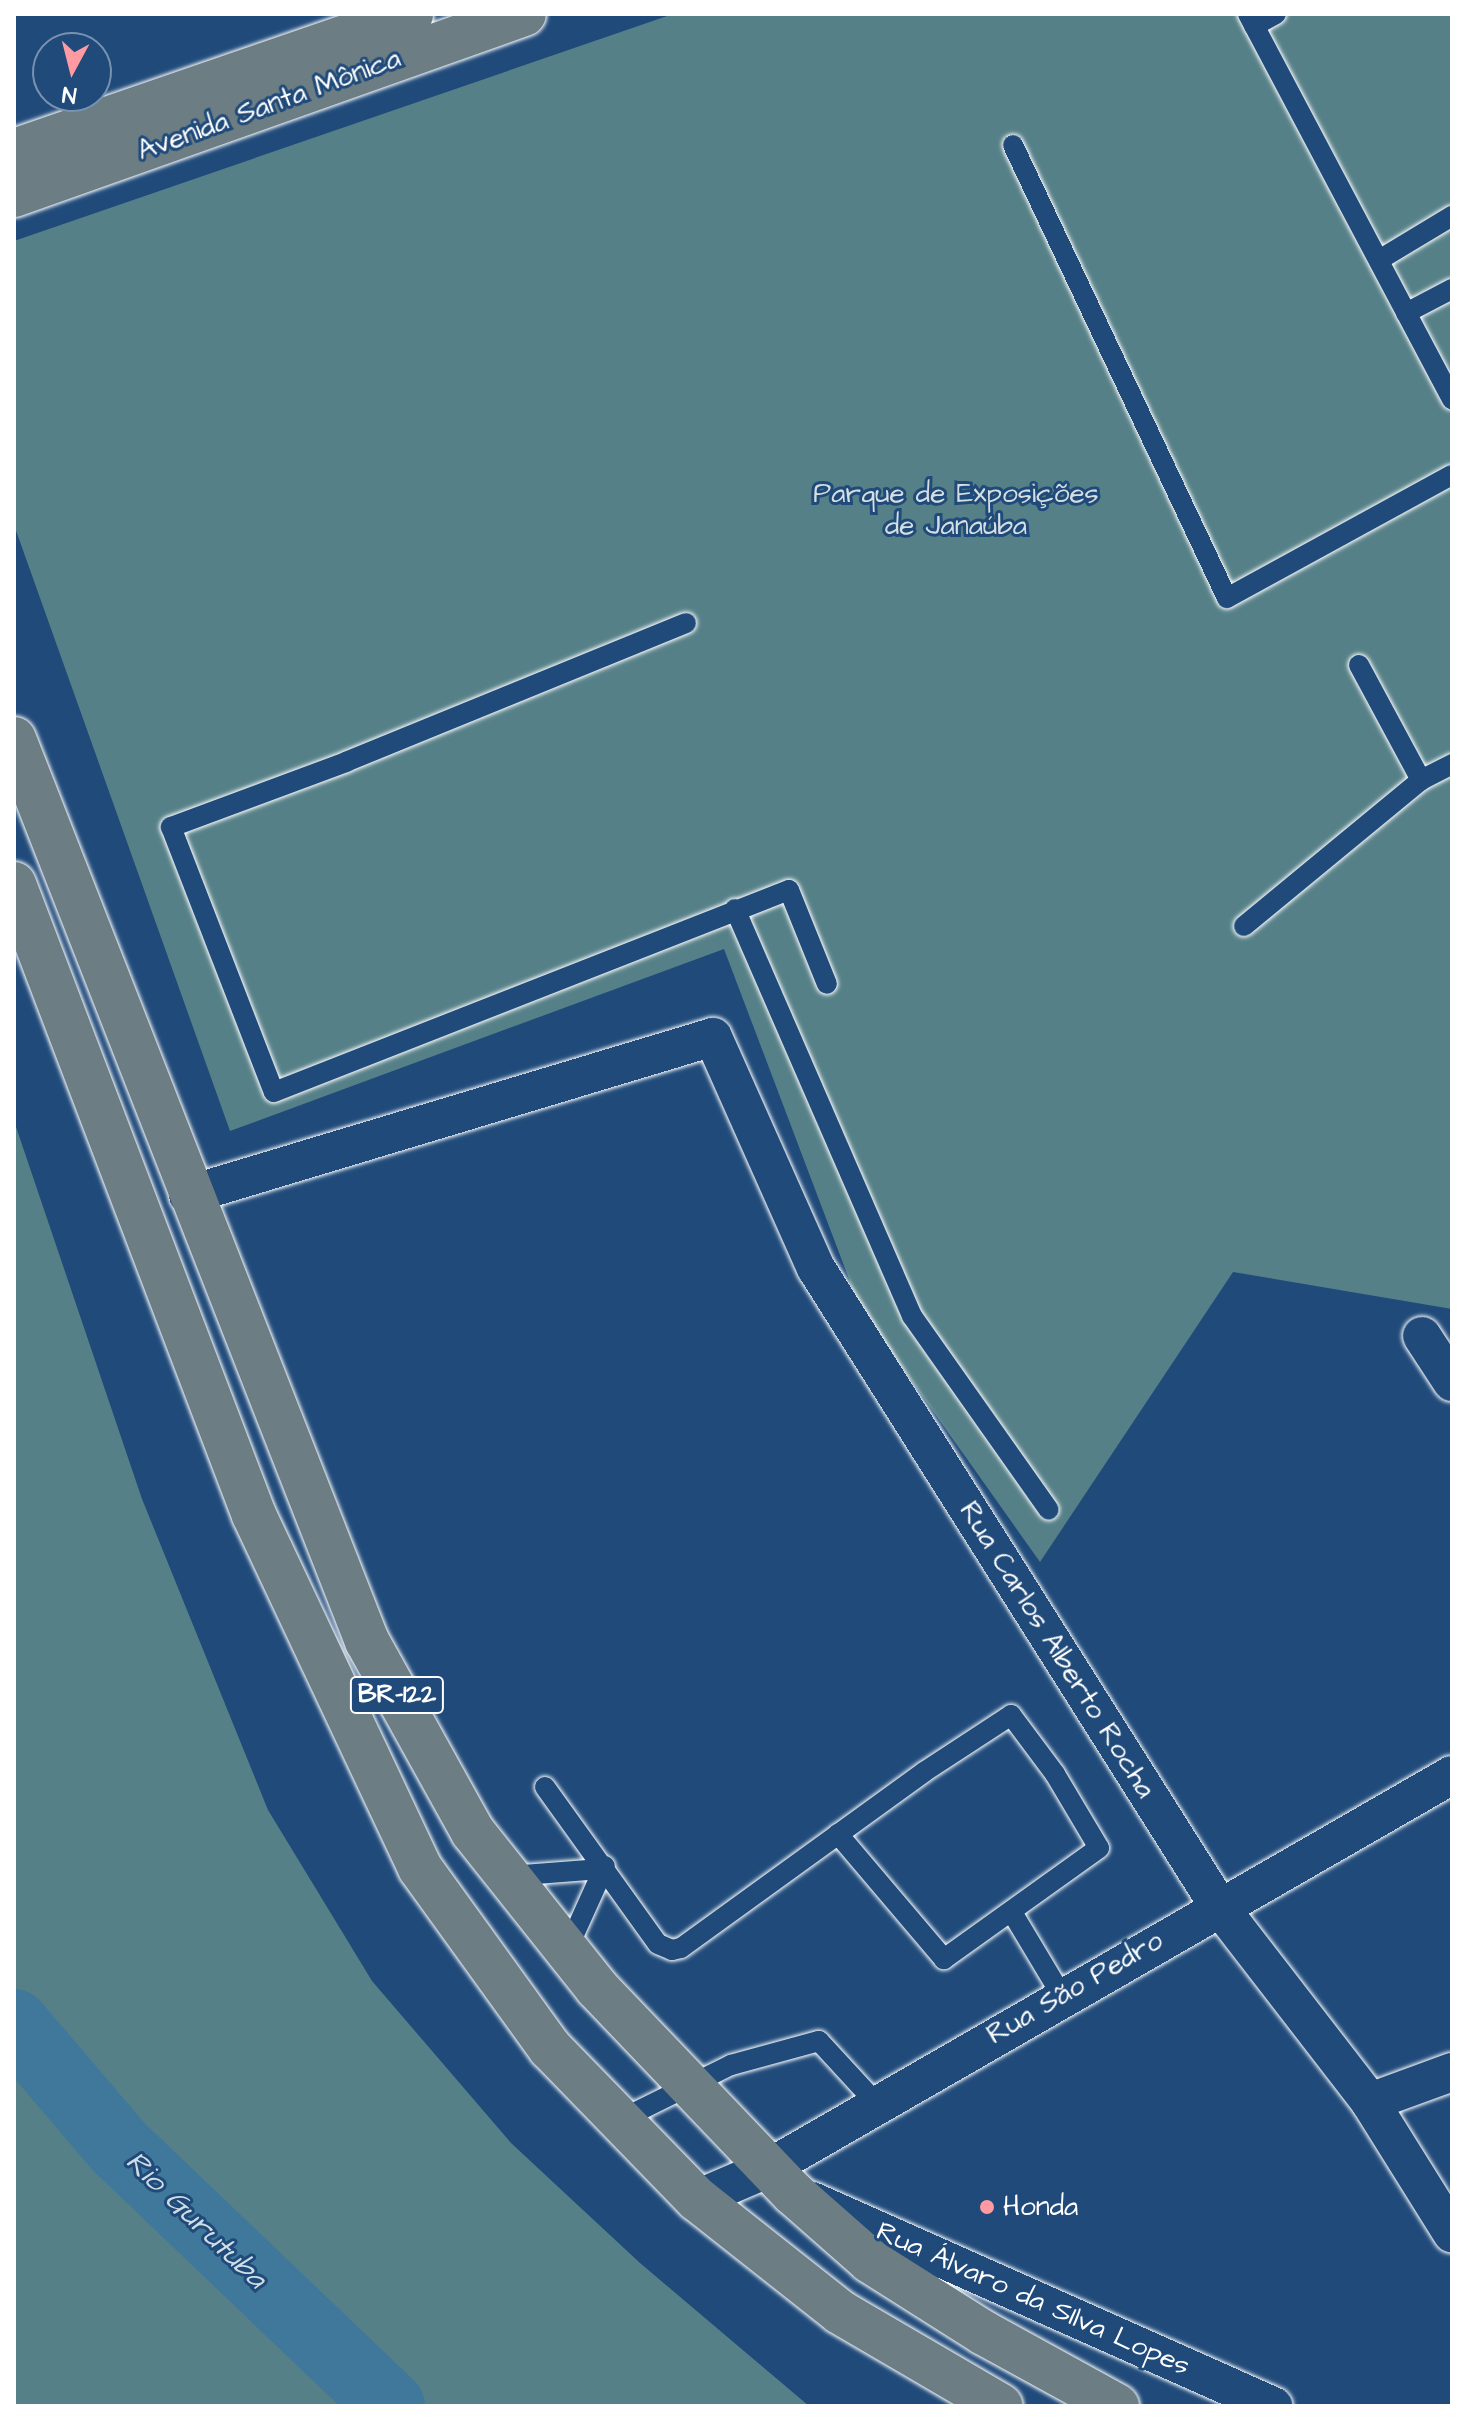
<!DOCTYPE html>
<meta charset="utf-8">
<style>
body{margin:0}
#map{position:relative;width:1466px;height:2420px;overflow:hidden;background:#1f4a7a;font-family:"Architects Daughter",sans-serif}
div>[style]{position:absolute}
.green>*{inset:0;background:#568088}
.river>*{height:70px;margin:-35px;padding:0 35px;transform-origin:35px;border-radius:35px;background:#40789b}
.roads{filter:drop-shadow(0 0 2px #fff) drop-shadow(0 0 2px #fff)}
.service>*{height:20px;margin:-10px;padding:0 10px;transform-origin:10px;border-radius:10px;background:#1f4a7a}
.minor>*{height:38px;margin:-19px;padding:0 19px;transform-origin:19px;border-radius:19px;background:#1f4a7a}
.primary>*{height:44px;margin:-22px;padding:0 22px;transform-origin:22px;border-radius:22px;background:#6c7e84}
.dots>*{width:22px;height:22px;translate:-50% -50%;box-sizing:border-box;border:4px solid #1f4a7a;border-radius:50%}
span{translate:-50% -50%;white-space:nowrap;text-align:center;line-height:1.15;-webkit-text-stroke:6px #1f4a7a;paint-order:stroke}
.shield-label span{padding:2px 6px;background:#1f4a7a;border:2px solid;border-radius:6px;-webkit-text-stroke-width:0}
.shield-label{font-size:26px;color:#fff;font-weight:700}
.street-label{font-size:28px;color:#fff}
.park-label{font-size:28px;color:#d5dfe1}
.poi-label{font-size:28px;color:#fff}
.left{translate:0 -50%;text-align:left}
.water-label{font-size:30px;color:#cfdde6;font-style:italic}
.frame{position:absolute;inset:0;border:16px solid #fff;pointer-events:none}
.north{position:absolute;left:32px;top:32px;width:80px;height:80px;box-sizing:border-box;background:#1f4a7a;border:2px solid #7992af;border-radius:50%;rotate:187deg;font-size:22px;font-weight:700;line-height:32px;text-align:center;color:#fff}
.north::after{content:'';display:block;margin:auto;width:28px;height:36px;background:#ff9aa2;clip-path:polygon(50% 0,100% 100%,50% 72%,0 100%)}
</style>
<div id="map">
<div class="green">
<div style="clip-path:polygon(673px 14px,1452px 14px,1452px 1309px,1233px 1272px,1040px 1562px,860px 1308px,724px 949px,230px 1131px,14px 525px,14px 241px)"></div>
<div style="clip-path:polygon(14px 1121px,142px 1499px,268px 1810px,372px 1981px,511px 2143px,640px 2263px,809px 2406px,14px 2406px)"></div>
</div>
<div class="river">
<div style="left:14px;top:2024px;width:162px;rotate:49.5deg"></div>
<div style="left:119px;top:2147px;width:375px;rotate:43.7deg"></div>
</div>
<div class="roads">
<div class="service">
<div style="left:1248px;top:14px;width:436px;rotate:62.1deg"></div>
<div style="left:1254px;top:26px;width:25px;rotate:-29deg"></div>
<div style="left:1013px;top:145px;width:501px;rotate:64.71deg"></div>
<div style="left:1227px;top:598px;width:256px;rotate:-28.7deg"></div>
<div style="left:1379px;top:260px;width:85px;rotate:-31.1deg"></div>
<div style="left:1406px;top:313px;width:52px;rotate:-27.6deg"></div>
<div style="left:686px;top:623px;width:367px;rotate:157.8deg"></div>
<div style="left:346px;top:762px;width:187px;rotate:159.6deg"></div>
<div style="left:171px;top:827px;width:284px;rotate:68.8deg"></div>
<div style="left:274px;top:1092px;width:553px;rotate:-21.42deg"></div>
<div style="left:789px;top:890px;width:101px;rotate:68deg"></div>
<div style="left:1359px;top:665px;width:131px;rotate:61.7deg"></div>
<div style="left:1421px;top:780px;width:35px;rotate:-27deg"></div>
<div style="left:735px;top:909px;width:444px;rotate:66.5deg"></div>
<div style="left:912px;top:1316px;width:237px;rotate:54.8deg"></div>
<div style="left:1244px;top:926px;width:229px;rotate:-39.5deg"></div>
<div style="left:545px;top:1787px;width:193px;rotate:54.3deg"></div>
<div style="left:658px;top:1944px;width:15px;rotate:23deg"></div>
<div style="left:672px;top:1950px;width:9px;rotate:-13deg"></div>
<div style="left:681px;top:1948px;width:300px;rotate:-35.9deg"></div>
<div style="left:924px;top:1772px;width:104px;rotate:-33.2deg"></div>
<div style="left:1011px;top:1715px;width:74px;rotate:53.3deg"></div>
<div style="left:1055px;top:1774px;width:86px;rotate:59.3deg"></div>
<div style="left:1099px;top:1848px;width:191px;rotate:144.4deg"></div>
<div style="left:944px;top:1959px;width:164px;rotate:-130.3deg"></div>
<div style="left:510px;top:1876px;width:91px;rotate:-4.4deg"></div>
<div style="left:1013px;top:1914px;width:96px;rotate:59.1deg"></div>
<div style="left:567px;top:1950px;width:92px;rotate:-65.7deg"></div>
<div style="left:620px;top:2120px;width:124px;rotate:-26.4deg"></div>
<div style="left:731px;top:2065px;width:91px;rotate:-15.3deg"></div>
<div style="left:819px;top:2041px;width:86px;rotate:47.4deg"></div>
</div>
<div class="minor">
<div style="left:188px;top:1195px;width:548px;rotate:-16.75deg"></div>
<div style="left:713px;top:1037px;width:253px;rotate:66deg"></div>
<div style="left:816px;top:1268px;width:753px;rotate:57.74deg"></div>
<div style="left:1218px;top:1905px;width:249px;rotate:52.3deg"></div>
<div style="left:1370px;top:2102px;width:155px;rotate:58deg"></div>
<div style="left:1422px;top:1336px;width:55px;rotate:56.9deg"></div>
<div style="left:1370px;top:2102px;width:87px;rotate:-20.1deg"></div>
<div style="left:697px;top:2199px;width:76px;rotate:-23.2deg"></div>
<div style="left:767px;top:2169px;width:790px;rotate:-29.91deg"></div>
<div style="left:812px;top:2201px;width:505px;rotate:23.97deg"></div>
</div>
<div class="primary">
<div style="left:14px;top:151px;width:420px;rotate:-19deg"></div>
<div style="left:14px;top:195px;width:541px;rotate:-19.54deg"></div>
<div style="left:14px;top:739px;width:969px;rotate:68.63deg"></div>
<div style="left:367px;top:1641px;width:218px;rotate:61deg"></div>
<div style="left:473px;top:1832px;width:199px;rotate:51.5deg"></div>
<div style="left:597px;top:1988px;width:284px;rotate:46.3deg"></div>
<div style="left:793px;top:2193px;width:103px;rotate:41.4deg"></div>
<div style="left:870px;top:2261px;width:135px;rotate:32.3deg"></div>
<div style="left:984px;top:2333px;width:152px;rotate:28.8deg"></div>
<div style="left:14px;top:884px;width:675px;rotate:69.18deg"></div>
<div style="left:254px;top:1515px;width:390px;rotate:64.8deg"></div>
<div style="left:420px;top:1868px;width:222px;rotate:54.2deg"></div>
<div style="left:550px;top:2048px;width:211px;rotate:45.8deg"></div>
<div style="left:697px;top:2199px;width:182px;rotate:38.3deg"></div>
<div style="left:840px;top:2312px;width:186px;rotate:30.3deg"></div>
</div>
</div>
<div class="dots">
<div style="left:987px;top:2207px;background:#ff9aa2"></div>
</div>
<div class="shield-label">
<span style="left:397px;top:1695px">BR-122</span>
</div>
<div class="street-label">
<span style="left:269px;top:105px;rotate:-20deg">Avenida Santa Mônica</span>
<span style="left:1057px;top:1650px;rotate:58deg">Rua Carlos Alberto Rocha</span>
<span style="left:1075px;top:1988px;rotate:-30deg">Rua São Pedro</span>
<span style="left:1033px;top:2299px;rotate:24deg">Rua Álvaro da SIlva Lopes</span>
</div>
<div class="park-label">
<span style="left:956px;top:510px">Parque de Exposições<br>de Janaúba</span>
</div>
<div class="poi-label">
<span class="left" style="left:1003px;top:2207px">Honda</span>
</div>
<div class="water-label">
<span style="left:196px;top:2220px;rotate:44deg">Rio Gurutuba</span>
</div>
<div class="frame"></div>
<div class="north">N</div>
</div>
